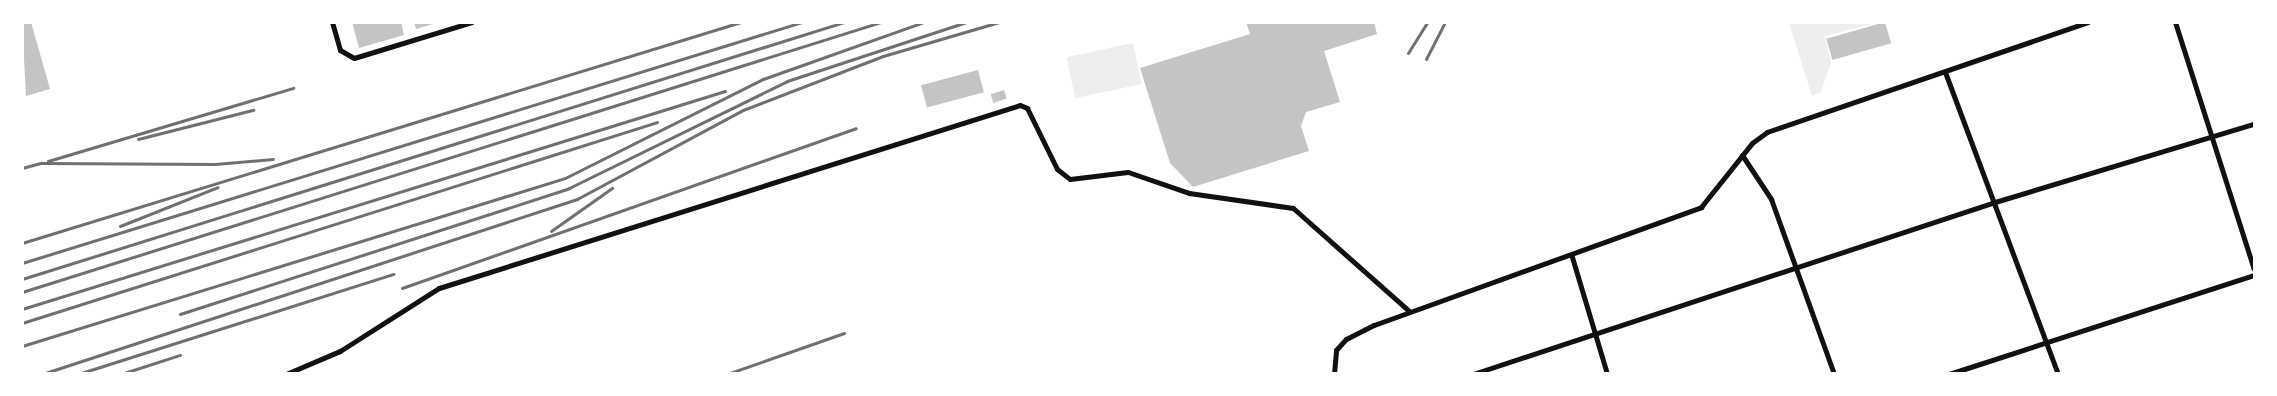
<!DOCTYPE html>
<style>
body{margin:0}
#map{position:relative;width:2277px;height:396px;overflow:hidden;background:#fff;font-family:"Noto Sans",sans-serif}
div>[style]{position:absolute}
.green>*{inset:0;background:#eee;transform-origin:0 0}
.building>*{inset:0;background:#c4c4c4;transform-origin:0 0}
.minor>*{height:5px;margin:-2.5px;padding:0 2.5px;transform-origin:2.5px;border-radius:2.5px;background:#111}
.rail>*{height:3px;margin:-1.5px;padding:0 1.5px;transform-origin:1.5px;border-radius:1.5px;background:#707070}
span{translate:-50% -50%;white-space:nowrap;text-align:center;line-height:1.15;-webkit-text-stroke:4px #fff;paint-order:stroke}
.frame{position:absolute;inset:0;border:24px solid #fff;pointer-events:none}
</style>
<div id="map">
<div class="green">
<div style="clip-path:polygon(1789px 23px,1789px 22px,1876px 23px,1825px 36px,1831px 62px,1821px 92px,1812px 96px)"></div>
<div style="left:1133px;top:43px;width:42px;height:68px;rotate:78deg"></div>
</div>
<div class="building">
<div style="clip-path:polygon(22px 22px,31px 22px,50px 89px,26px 96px)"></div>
<div style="clip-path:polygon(352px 22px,401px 22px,404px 35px,359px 48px)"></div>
<div style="clip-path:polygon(414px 22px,436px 22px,436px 23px,416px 29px)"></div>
<div style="clip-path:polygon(1246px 22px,1374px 22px,1377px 34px,1324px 51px,1340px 102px,1306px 112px,1301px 126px,1309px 151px,1193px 187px,1170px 163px,1140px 68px,1250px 34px)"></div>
<div style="left:1885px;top:22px;width:22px;height:61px;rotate:74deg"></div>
<div style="left:978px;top:70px;width:23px;height:59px;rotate:75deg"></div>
<div style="left:1004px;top:90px;width:9px;height:14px;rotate:72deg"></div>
</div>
<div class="minor">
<div style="left:332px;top:22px;width:29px;rotate:74deg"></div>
<div style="left:340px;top:50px;width:16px;rotate:30deg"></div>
<div style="left:354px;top:58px;width:123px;rotate:-17deg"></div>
<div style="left:2175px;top:22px;width:259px;rotate:72.3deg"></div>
<div style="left:1945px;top:72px;width:322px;rotate:69.5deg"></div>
<div style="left:1742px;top:155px;width:53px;rotate:56.6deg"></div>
<div style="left:1771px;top:199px;width:186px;rotate:70.2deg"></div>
<div style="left:1572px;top:257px;width:122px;rotate:73.3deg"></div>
<div style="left:286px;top:374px;width:59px;rotate:-23.1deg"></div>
<div style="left:340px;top:351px;width:117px;rotate:-32.5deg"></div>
<div style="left:439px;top:288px;width:609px;rotate:-17.48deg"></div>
<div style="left:1020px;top:105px;width:8px;rotate:23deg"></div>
<div style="left:1027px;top:108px;width:68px;rotate:63.8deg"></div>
<div style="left:1057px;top:169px;width:16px;rotate:38deg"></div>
<div style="left:1070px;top:179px;width:58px;rotate:-6.9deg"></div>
<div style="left:1128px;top:172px;width:65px;rotate:19deg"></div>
<div style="left:1189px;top:193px;width:105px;rotate:8.2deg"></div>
<div style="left:1293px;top:208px;width:155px;rotate:41.6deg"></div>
<div style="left:1334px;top:374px;width:24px;rotate:-85deg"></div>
<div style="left:1336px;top:350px;width:15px;rotate:-48deg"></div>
<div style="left:1346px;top:339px;width:31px;rotate:-27deg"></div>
<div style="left:1374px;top:325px;width:348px;rotate:-19.8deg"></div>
<div style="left:1701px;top:207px;width:82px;rotate:-51.4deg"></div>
<div style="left:1752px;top:143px;width:19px;rotate:-36deg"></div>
<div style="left:1767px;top:132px;width:339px;rotate:-18.9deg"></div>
<div style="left:1473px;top:374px;width:550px;rotate:-18.24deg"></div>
<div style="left:1995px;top:202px;width:270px;rotate:-16.8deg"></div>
<div style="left:1949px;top:374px;width:321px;rotate:-18deg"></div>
</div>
<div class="rail">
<div style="left:1408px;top:53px;width:36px;rotate:-58deg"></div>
<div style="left:1426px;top:59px;width:42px;rotate:-62.8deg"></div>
<div style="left:138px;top:139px;width:119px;rotate:-14.2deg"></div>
<div style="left:48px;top:161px;width:256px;rotate:-16.6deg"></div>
<div style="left:22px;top:168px;width:20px;rotate:-15deg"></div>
<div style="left:41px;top:163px;width:174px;rotate:0.3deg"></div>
<div style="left:215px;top:164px;width:58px;rotate:-4.9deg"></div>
<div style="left:120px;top:226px;width:105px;rotate:-21.7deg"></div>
<div style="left:551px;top:231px;width:75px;rotate:-35.2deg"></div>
<div style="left:22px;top:243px;width:752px;rotate:-17.09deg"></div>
<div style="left:22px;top:263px;width:816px;rotate:-17.17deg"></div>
<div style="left:22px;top:279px;width:861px;rotate:-17.36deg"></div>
<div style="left:402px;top:288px;width:481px;rotate:-19.4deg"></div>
<div style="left:22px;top:292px;width:900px;rotate:-17.45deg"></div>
<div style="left:22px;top:309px;width:736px;rotate:-17.23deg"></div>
<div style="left:180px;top:314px;width:409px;rotate:-17.9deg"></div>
<div style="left:569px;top:188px;width:243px;rotate:-26.1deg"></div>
<div style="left:787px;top:81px;width:188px;rotate:-18.2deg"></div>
<div style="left:22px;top:323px;width:666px;rotate:-17.56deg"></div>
<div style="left:22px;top:346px;width:568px;rotate:-17.19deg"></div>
<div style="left:565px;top:178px;width:221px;rotate:-26.6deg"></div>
<div style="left:763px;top:79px;width:171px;rotate:-19.5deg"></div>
<div style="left:42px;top:374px;width:563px;rotate:-18.11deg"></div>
<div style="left:577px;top:199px;width:188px;rotate:-28.2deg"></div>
<div style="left:743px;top:110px;width:150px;rotate:-21.1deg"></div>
<div style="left:883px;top:56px;width:121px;rotate:-16.3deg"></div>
<div style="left:78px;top:374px;width:331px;rotate:-17.6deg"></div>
<div style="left:121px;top:374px;width:62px;rotate:-17.9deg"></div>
<div style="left:727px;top:374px;width:124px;rotate:-19.3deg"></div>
</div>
<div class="frame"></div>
</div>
